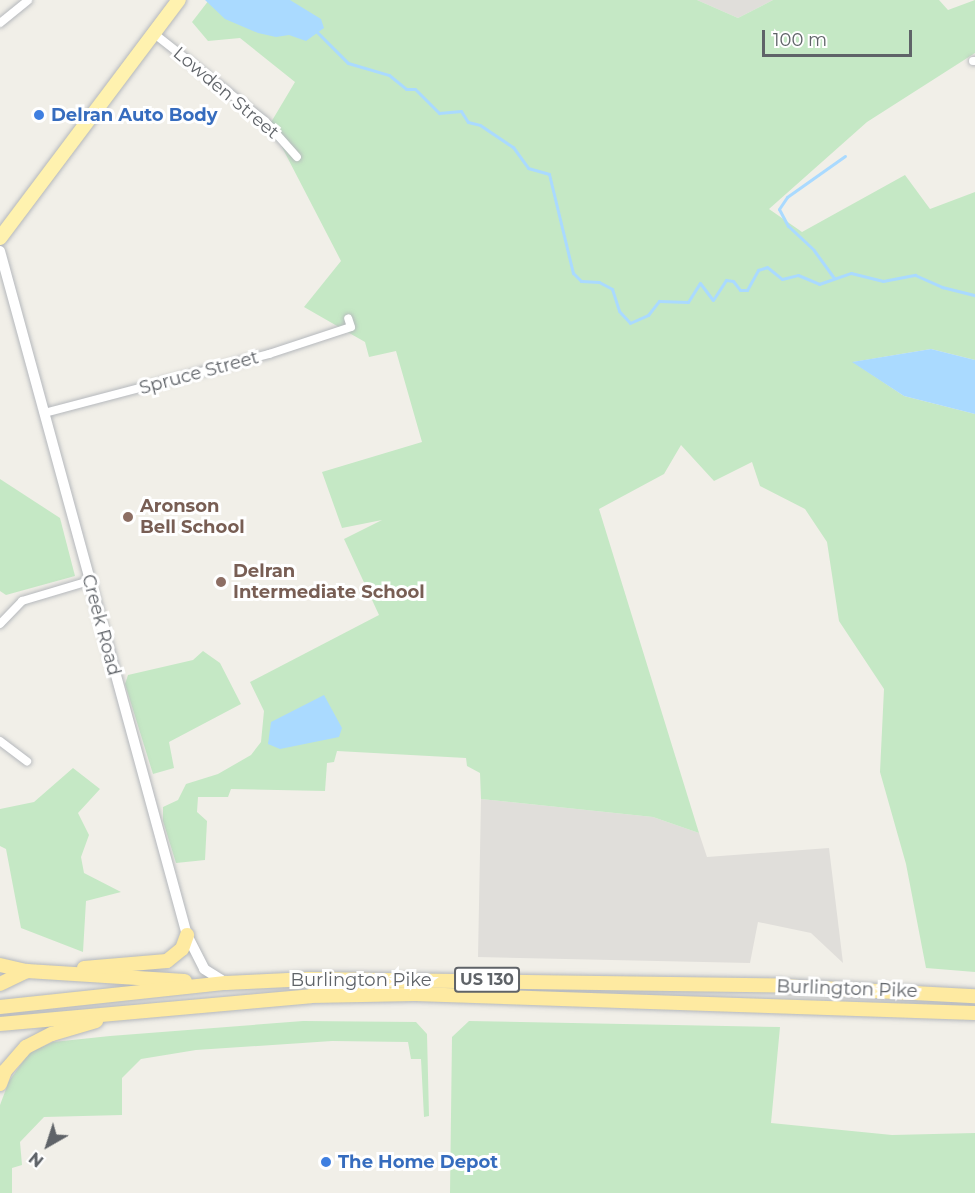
<!DOCTYPE html>
<style>
body{margin:0}
#map{position:relative;width:975px;height:1193px;overflow:hidden;background:#f1efe8;font-family:Montserrat,sans-serif}
div>[style]{position:absolute}
.industrial>*{inset:0;background:#e0deda}
.green>*{inset:0;background:#c5e8c5}
.water>*{inset:0;background:#aadaff}
.stream>*{height:3px;margin:-1.5px;padding:0 1.5px;transform-origin:1.5px;border-radius:1.5px;background:#aadaff}
.roads{filter:drop-shadow(0 0 2px #b5b8bc) drop-shadow(0 0 2px #b5b8bc)}
.minor>*{height:8px;margin:-4px;padding:0 4px;transform-origin:4px;border-radius:4px;background:#fff}
.tertiary>*{height:10px;margin:-5px;padding:0 5px;transform-origin:5px;border-radius:5px;background:#fff}
.primary>*{height:14px;margin:-7px;padding:0 7px;transform-origin:7px;border-radius:7px;background:#fff2af}
.trunk>*{height:14px;margin:-7px;padding:0 7px;transform-origin:7px;border-radius:7px;background:#feeaa1}
.dots>*{width:16px;height:16px;translate:-50% -50%;box-sizing:border-box;border:3px solid #fff;border-radius:50%}
span{translate:-50% -50%;white-space:nowrap;text-align:center;line-height:1.15;-webkit-text-stroke:6px #fff;paint-order:stroke}
.shield-label span{padding:2px 4px;background:#fff;border:2px solid;border-radius:4px;-webkit-text-stroke-width:0}
.shield-label{font-size:16px;color:#5f6368;font-weight:700}
.street-label{font-size:18px;color:#5f6368}
.shop-label{font-size:18px;color:#366cbe;font-weight:700}
.left{translate:0 -50%;text-align:left}
.education-label{font-size:18px;color:#785e54;font-weight:700}
.north{position:absolute;left:18px;top:1115px;width:60px;height:60px;-webkit-text-stroke:4px #fff;paint-order:stroke;rotate:219deg;font-size:16px;font-weight:700;line-height:24px;text-align:center;color:#5f6368}
.north::after{content:'';display:block;margin:auto;width:21px;height:27px;background:#5f6368;clip-path:polygon(50% 0,100% 100%,50% 72%,0 100%)}
.scale{position:absolute;left:762px;top:30px;width:150px;height:27px;box-sizing:border-box;border:3px solid #5f6368;border-top:0;padding-left:8px;font-size:18px;line-height:21px;white-space:nowrap;color:#5f6368;-webkit-text-stroke:4px #fff;paint-order:stroke}
</style>
<div id="map">
<div class="industrial">
<div style="clip-path:polygon(697px 0,773px 0,738px 18px)"></div>
<div style="clip-path:polygon(481px 799px,653px 817px,699px 833px,707px 857px,829px 848px,843px 963px,811px 933px,758px 922px,750px 963px,478px 957px)"></div>
</div>
<div class="green">
<div style="clip-path:polygon(209px 0,697px 0,738px 18px,773px 0,939px 0,948px 10px,975px 0,975px 53px,867px 122px,769px 209px,802px 232px,905px 175px,930px 209px,975px 192px,975px 360px,931px 349px,853px 362px,904px 396px,975px 414px,975px 972px,926px 968px,906px 864px,880px 772px,884px 689px,839px 621px,827px 542px,805px 509px,760px 486px,752px 462px,714px 481px,681px 445px,664px 474px,599px 509px,699px 833px,653px 817px,481px 799px,480px 773px,467px 766px,466px 758px,337px 751px,334px 762px,327px 763px,325px 791px,231px 789px,228px 797px,198px 797px,197px 812px,207px 821px,205px 860px,176px 863px,163px 821px,163px 807px,178px 800px,186px 784px,218px 774px,251px 755px,261px 742px,264px 711px,250px 682px,379px 615px,344px 539px,382px 520px,342px 528px,322px 472px,422px 442px,396px 351px,369px 357px,365px 342px,304px 307px,341px 261px,270px 124px,295px 82px,240px 38px,208px 41px,192px 22px)"></div>
<div style="clip-path:polygon(0 479px,60px 518px,75px 576px,6px 595px,0 591px)"></div>
<div style="clip-path:polygon(203px 651px,220px 663px,241px 704px,169px 742px,174px 768px,153px 774px,125px 684px,128px 675px,193px 660px)"></div>
<div style="clip-path:polygon(73px 768px,100px 789px,78px 813px,89px 835px,81px 857px,84px 873px,121px 892px,86px 901px,83px 952px,21px 928px,6px 849px,0 846px,0 809px,34px 802px)"></div>
<div style="clip-path:polygon(303px 1021px,416px 1022px,427px 1034px,429px 1116px,424px 1117px,421px 1059px,411px 1059px,408px 1042px,332px 1041px,196px 1050px,141px 1059px,122px 1078px,122px 1115px,44px 1117px,20px 1142px,22px 1165px,12px 1168px,12px 1193px,0 1193px,0 1105px,9px 1081px,30px 1052px,53px 1042px,110px 1036px)"></div>
<div style="clip-path:polygon(469px 1021px,780px 1027px,771px 1123px,892px 1135px,975px 1133px,975px 1193px,450px 1193px,452px 1037px)"></div>
</div>
<div class="water">
<div style="clip-path:polygon(205px 0,290px 0,321px 19px,324px 28px,306px 41px,289px 35px,276px 37px,258px 33px,225px 19px)"></div>
<div style="clip-path:polygon(931px 349px,975px 360px,975px 414px,904px 396px,852px 362px)"></div>
<div style="clip-path:polygon(324px 695px,342px 728px,339px 737px,280px 749px,268px 744px,271px 722px)"></div>
</div>
<div class="stream">
<div style="left:316px;top:31px;width:45px;rotate:45deg"></div>
<div style="left:348px;top:63px;width:43px;rotate:16.3deg"></div>
<div style="left:389px;top:75px;width:22px;rotate:39deg"></div>
<div style="left:406px;top:89px;width:9px"></div>
<div style="left:415px;top:89px;width:34px;rotate:45deg"></div>
<div style="left:439px;top:113px;width:22px;rotate:-5deg"></div>
<div style="left:461px;top:111px;width:13px;rotate:58deg"></div>
<div style="left:468px;top:122px;width:12px;rotate:14deg"></div>
<div style="left:480px;top:125px;width:40px;rotate:34deg"></div>
<div style="left:513px;top:147px;width:26px;rotate:54deg"></div>
<div style="left:528px;top:168px;width:22px;rotate:16deg"></div>
<div style="left:549px;top:174px;width:102px;rotate:76.4deg"></div>
<div style="left:573px;top:273px;width:11px;rotate:45deg"></div>
<div style="left:581px;top:281px;width:18px;rotate:3deg"></div>
<div style="left:599px;top:282px;width:15px;rotate:28deg"></div>
<div style="left:612px;top:289px;width:23px;rotate:72deg"></div>
<div style="left:619px;top:311px;width:16px;rotate:47deg"></div>
<div style="left:630px;top:323px;width:20px;rotate:-24deg"></div>
<div style="left:648px;top:315px;width:18px;rotate:-52deg"></div>
<div style="left:659px;top:301px;width:29px;rotate:2deg"></div>
<div style="left:688px;top:302px;width:22px;rotate:-58deg"></div>
<div style="left:700px;top:283px;width:21px;rotate:53deg"></div>
<div style="left:713px;top:300px;width:24px;rotate:-57deg"></div>
<div style="left:726px;top:280px;width:7px;rotate:8deg"></div>
<div style="left:733px;top:281px;width:11px;rotate:52deg"></div>
<div style="left:740px;top:290px;width:7px"></div>
<div style="left:747px;top:290px;width:23px;rotate:-61deg"></div>
<div style="left:758px;top:270px;width:9px;rotate:-18deg"></div>
<div style="left:767px;top:267px;width:19px;rotate:39deg"></div>
<div style="left:782px;top:279px;width:16px;rotate:-14deg"></div>
<div style="left:798px;top:275px;width:23px;rotate:23deg"></div>
<div style="left:819px;top:284px;width:34px;rotate:-19deg"></div>
<div style="left:851px;top:273px;width:33px;rotate:14deg"></div>
<div style="left:883px;top:281px;width:33px;rotate:-11deg"></div>
<div style="left:915px;top:275px;width:30px;rotate:24deg"></div>
<div style="left:942px;top:287px;width:34px;rotate:14deg"></div>
<div style="left:834px;top:278px;width:34px;rotate:-126deg"></div>
<div style="left:814px;top:250px;width:35px;rotate:-137deg"></div>
<div style="left:788px;top:226px;width:19px;rotate:-118deg"></div>
<div style="left:779px;top:209px;width:14px;rotate:-56deg"></div>
<div style="left:787px;top:197px;width:71px;rotate:-35.3deg"></div>
</div>
<div class="roads">
<div class="minor">
<div style="left:0;top:23px;width:36px;rotate:-39deg"></div>
<div style="left:152px;top:32px;width:144px;rotate:38.2deg"></div>
<div style="left:265px;top:121px;width:48px;rotate:48.4deg"></div>
<div style="left:973px;top:61px;width:2px"></div>
<div style="left:44px;top:413px;width:233px;rotate:-14.7deg"></div>
<div style="left:269px;top:354px;width:86px;rotate:-18.2deg"></div>
<div style="left:351px;top:327px;width:9px;rotate:-108deg"></div>
<div style="left:0;top:624px;width:32px;rotate:-46deg"></div>
<div style="left:22px;top:601px;width:70px;rotate:-16.6deg"></div>
<div style="left:0;top:741px;width:34px;rotate:37deg"></div>
</div>
<div class="tertiary">
<div style="left:0;top:251px;width:709px;rotate:74.71deg"></div>
<div style="left:187px;top:935px;width:38px;rotate:63deg"></div>
<div style="left:204px;top:969px;width:26px;rotate:32deg"></div>
</div>
<div class="primary">
<div style="left:0;top:238px;width:298px;rotate:-53.1deg"></div>
</div>
<div class="trunk">
<div style="left:0;top:965px;width:28px;rotate:13deg"></div>
<div style="left:27px;top:971px;width:158px;rotate:3.6deg"></div>
<div style="left:84px;top:968px;width:83px;rotate:-4.8deg"></div>
<div style="left:167px;top:961px;width:19px;rotate:-39deg"></div>
<div style="left:182px;top:949px;width:15px;rotate:-70deg"></div>
<div style="left:0;top:984px;width:30px;rotate:-26deg"></div>
<div style="left:0;top:1007px;width:227px;rotate:-6.1deg"></div>
<div style="left:226px;top:983px;width:83px;rotate:-2.8deg"></div>
<div style="left:309px;top:979px;width:472px;rotate:0.8deg"></div>
<div style="left:781px;top:986px;width:194px;rotate:3deg"></div>
<div style="left:0;top:1024px;width:312px;rotate:-5.1deg"></div>
<div style="left:311px;top:996px;width:104px;rotate:-1.1deg"></div>
<div style="left:415px;top:994px;width:560px;rotate:1.94deg"></div>
<div style="left:0;top:1084px;width:14px;rotate:-69deg"></div>
<div style="left:5px;top:1071px;width:32px;rotate:-49deg"></div>
<div style="left:26px;top:1047px;width:29px;rotate:-27deg"></div>
<div style="left:52px;top:1034px;width:46px;rotate:-16.5deg"></div>
</div>
</div>
<div class="dots">
<div style="left:39px;top:115px;background:#3f7fe0"></div>
<div style="left:128px;top:517px;background:#8d6e63"></div>
<div style="left:221px;top:582px;background:#8d6e63"></div>
<div style="left:326px;top:1162px;background:#3f7fe0"></div>
</div>
<div class="shield-label">
<span style="left:487px;top:980px">US 130</span>
</div>
<div class="street-label">
<span style="left:226px;top:93px;rotate:40deg">Lowden Street</span>
<span style="left:199px;top:373px;rotate:-15deg">Spruce Street</span>
<span style="left:101px;top:625px;rotate:75deg">Creek Road</span>
<span style="left:361px;top:980px">Burlington Pike</span>
<span style="left:847px;top:989px;rotate:2deg">Burlington Pike</span>
</div>
<div class="shop-label">
<span class="left" style="left:51px;top:115px">Delran Auto Body</span>
<span class="left" style="left:338px;top:1162px">The Home Depot</span>
</div>
<div class="education-label">
<span class="left" style="left:140px;top:517px">Aronson<br>Bell School</span>
<span class="left" style="left:233px;top:582px">Delran<br>Intermediate School</span>
</div>
<div class="north">N</div>
<div class="scale">100 m</div>
</div>
